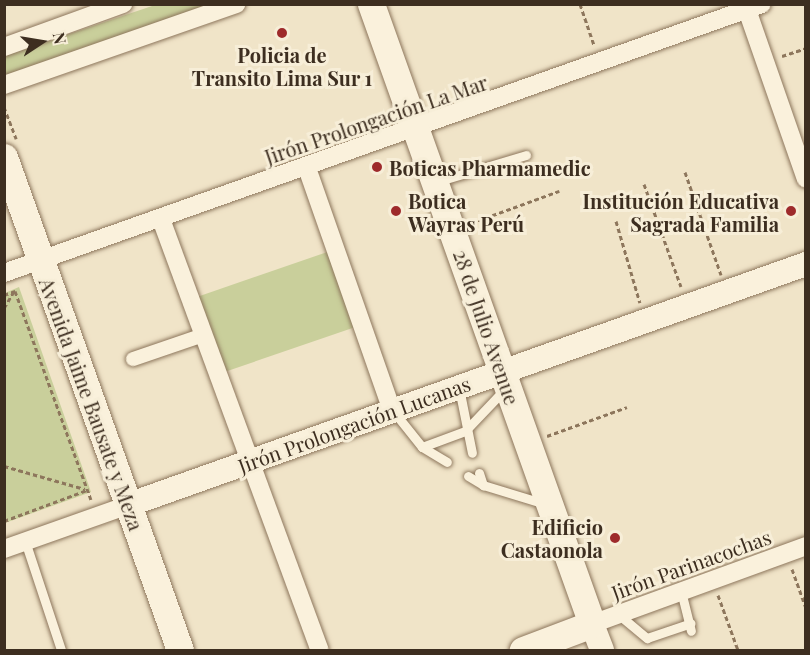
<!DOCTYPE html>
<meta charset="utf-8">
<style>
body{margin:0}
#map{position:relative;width:810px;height:655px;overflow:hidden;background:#f0e4c8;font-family:"Playfair Display",serif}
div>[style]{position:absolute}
.green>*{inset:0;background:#c9cf9b;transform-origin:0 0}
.path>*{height:3px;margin-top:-1.5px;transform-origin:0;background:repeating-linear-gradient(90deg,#8d765c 0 4.5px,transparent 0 7.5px)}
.roads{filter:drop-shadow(0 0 2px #8d765c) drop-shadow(0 0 2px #8d765c)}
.service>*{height:9px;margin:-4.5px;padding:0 4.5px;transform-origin:4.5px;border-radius:4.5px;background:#faf1dc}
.pedestrian>*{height:14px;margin:-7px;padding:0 7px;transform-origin:7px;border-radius:7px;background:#faf1dc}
.minor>*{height:18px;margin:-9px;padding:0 9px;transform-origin:9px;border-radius:9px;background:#faf1dc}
.tertiary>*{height:24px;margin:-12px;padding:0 12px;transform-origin:12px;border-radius:12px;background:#faf1dc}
.secondary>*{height:27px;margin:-13.5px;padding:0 13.5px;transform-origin:13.5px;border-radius:13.5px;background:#faf1dc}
.dots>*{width:16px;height:16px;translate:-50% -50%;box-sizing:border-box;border:3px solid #f7eed8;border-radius:50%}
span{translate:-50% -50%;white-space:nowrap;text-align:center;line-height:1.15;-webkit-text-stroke:6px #f7eed8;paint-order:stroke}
.poi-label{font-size:20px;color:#3d2e20;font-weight:700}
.left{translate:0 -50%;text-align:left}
.right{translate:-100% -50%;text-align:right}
.street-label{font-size:20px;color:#3d2e20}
.frame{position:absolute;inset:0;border:6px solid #3d2e20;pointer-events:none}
.north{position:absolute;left:12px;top:12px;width:60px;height:60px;-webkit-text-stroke:4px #f7eed8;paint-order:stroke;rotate:78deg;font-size:16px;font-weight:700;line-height:24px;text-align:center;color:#3d2e20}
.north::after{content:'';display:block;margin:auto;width:21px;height:27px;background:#3d2e20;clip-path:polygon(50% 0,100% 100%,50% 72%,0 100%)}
</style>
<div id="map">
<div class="green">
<div style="clip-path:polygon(155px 5px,212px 5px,5px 75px,4px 56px)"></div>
<div style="left:336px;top:249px;width:80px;height:154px;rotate:71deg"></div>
<div style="clip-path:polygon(19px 287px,91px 492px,5px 523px,5px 293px)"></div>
</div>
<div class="path">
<div style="left:580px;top:4px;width:43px;rotate:71.1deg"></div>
<div style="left:782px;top:56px;width:25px;rotate:-18deg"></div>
<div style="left:4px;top:107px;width:34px;rotate:69deg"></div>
<div style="left:685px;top:172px;width:109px;rotate:70.7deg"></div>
<div style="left:644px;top:184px;width:109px;rotate:70.2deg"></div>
<div style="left:616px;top:221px;width:85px;rotate:73.7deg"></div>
<div style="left:471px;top:223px;width:94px;rotate:-20deg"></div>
<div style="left:4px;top:295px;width:12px;rotate:-20deg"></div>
<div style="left:15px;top:291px;width:222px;rotate:70deg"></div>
<div style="left:4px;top:308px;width:21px;rotate:-59deg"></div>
<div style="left:547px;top:436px;width:85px;rotate:-19.9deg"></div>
<div style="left:4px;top:466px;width:84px;rotate:15.9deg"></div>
<div style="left:4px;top:521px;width:89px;rotate:-20.5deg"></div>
<div style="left:792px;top:569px;width:41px;rotate:70.3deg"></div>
<div style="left:718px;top:595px;width:59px;rotate:70deg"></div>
</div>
<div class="roads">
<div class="service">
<div style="left:436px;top:182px;width:94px;rotate:-16.7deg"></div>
<div style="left:459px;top:388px;width:66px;rotate:78.7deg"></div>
<div style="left:394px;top:412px;width:45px;rotate:51.3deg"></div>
<div style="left:422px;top:447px;width:46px;rotate:-20.4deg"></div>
<div style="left:465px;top:431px;width:57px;rotate:-46.4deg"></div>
<div style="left:422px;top:447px;width:29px;rotate:31deg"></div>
<div style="left:479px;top:473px;width:13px;rotate:72deg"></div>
<div style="left:483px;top:485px;width:65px;rotate:17deg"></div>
<div style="left:468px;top:476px;width:17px;rotate:31deg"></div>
<div style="left:25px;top:541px;width:115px;rotate:71.7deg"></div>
<div style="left:681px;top:591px;width:41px;rotate:76deg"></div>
<div style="left:618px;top:614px;width:38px;rotate:40deg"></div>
<div style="left:647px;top:638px;width:46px;rotate:-18.8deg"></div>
</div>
<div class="pedestrian">
<div style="left:133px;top:359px;width:74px;rotate:-18.9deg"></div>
</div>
<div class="minor">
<div style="left:745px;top:4px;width:185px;rotate:70.8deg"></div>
<div style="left:4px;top:47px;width:127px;rotate:-19.9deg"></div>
<div style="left:4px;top:85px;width:246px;rotate:-19.2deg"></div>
<div style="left:307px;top:168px;width:257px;rotate:70.7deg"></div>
<div style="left:161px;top:219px;width:459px;rotate:69.8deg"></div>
<div style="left:4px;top:273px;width:804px;rotate:-19.54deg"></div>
<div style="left:4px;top:549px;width:132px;rotate:-19.5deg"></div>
<div style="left:592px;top:624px;width:228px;rotate:-20deg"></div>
</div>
<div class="tertiary">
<div style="left:128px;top:505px;width:720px;rotate:-19.57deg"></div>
<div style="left:592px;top:624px;width:28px;rotate:69deg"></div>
</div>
<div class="secondary">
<div style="left:371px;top:4px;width:658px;rotate:70.38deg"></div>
<div style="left:592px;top:624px;width:74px;rotate:159.4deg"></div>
<div style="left:4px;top:157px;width:523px;rotate:70.35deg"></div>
</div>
</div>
<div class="dots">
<div style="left:282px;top:33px;background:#9e2a2b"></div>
<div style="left:377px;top:167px;background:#9e2a2b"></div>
<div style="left:396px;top:211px;background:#9e2a2b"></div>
<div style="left:791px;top:211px;background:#9e2a2b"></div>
<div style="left:615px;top:538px;background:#9e2a2b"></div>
</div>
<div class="poi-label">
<span style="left:282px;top:66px">Policia de<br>Transito Lima Sur 1</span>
<span class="left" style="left:389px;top:167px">Boticas Pharmamedic</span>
<span class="left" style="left:408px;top:212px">Botica<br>Wayras Perú</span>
<span class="right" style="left:779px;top:212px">Institución Educativa<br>Sagrada Familia</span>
<span class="right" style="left:603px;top:538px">Edificio<br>Castaonola</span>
</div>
<div class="street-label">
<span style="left:376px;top:119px;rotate:-19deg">Jirón Prolongación La Mar</span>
<span style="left:487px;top:327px;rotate:71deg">28 de Julio Avenue</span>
<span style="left:92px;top:404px;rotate:70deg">Avenida Jaime Bausate y Meza</span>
<span style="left:354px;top:424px;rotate:-20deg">Jirón Prolongación Lucanas</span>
<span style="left:691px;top:564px;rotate:-20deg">Jirón Parinacochas</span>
</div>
<div class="frame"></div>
<div class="north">N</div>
</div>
